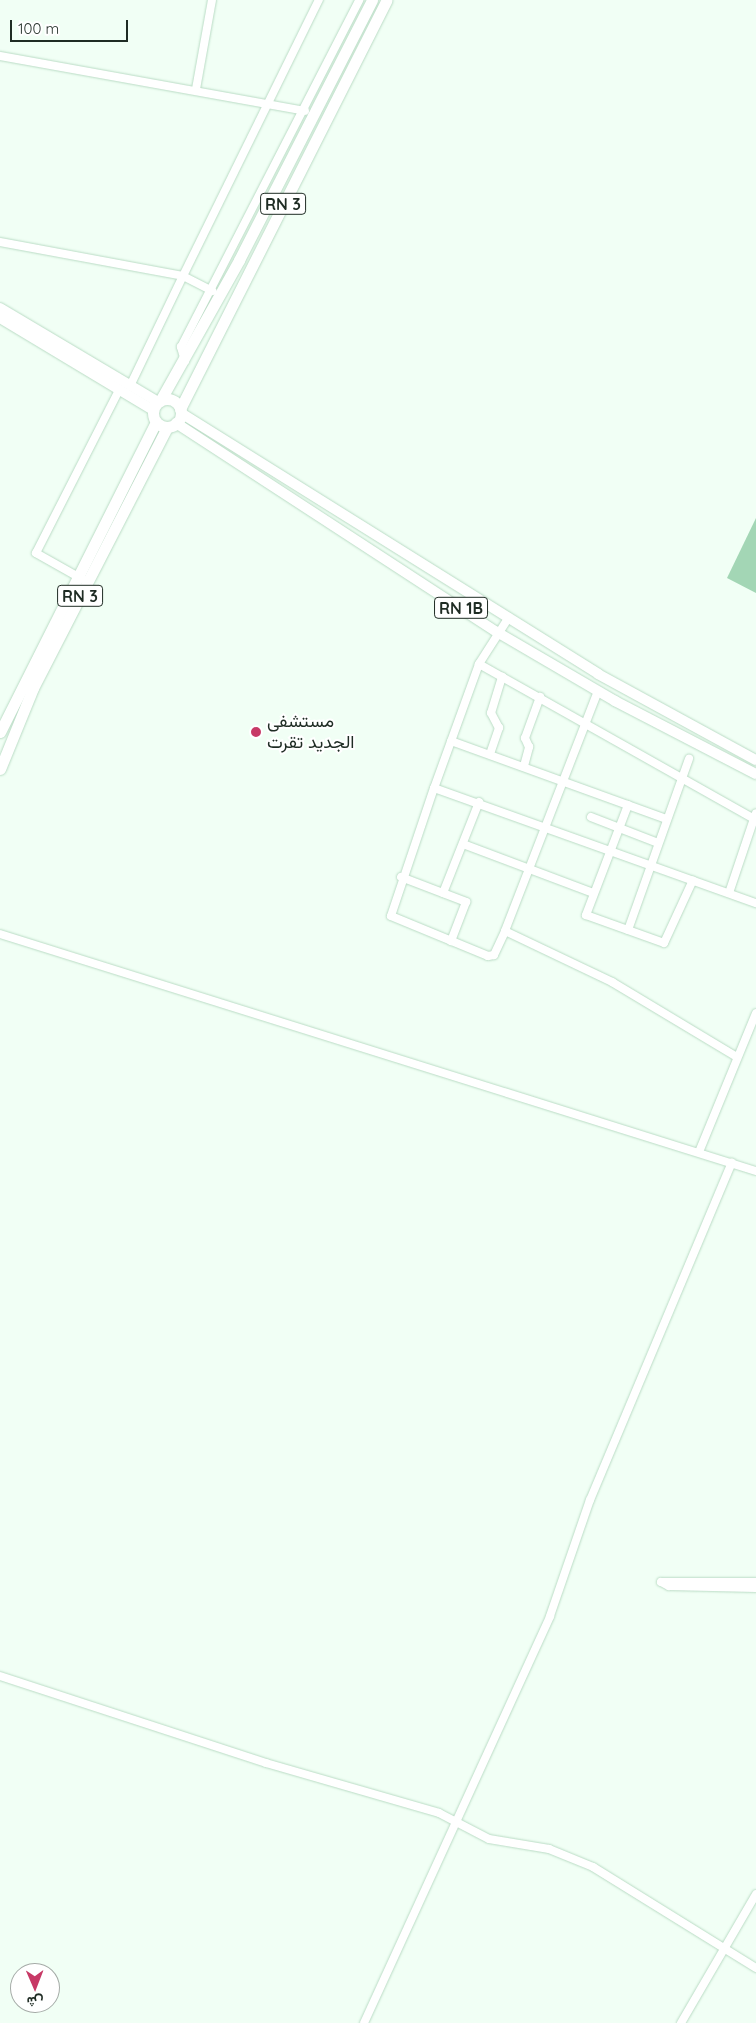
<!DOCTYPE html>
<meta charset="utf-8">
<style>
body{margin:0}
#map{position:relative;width:756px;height:2023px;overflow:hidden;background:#f1fff5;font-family:Quicksand,Vazirmatn,sans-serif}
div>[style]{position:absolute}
.green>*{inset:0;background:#a3d6b5}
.roads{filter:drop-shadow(0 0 1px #badcc5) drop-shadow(0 0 1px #badcc5)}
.minor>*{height:8px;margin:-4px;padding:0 4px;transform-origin:4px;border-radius:4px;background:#fff}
.major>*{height:10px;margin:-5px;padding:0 5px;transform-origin:5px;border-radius:5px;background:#fff}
.highway>*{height:11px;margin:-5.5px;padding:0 5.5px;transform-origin:5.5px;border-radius:5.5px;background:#fff}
.highway>.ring{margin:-5.5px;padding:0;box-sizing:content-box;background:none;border:11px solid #fff;border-radius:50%}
.dots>*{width:14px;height:14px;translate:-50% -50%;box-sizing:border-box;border:2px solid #fff;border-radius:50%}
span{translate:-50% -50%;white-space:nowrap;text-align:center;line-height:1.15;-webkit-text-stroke:4px #fff;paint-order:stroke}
.shield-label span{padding:1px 4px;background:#fff;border:1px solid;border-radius:4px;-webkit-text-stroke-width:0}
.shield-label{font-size:16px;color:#1f2c24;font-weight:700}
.poi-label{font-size:18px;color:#1f2c24}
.left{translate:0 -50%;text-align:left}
.north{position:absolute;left:10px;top:1963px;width:50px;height:50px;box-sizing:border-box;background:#fff;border:1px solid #a5aba7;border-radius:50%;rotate:179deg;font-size:14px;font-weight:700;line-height:20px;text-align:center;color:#1f2c24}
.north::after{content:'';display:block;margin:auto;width:18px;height:22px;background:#c73966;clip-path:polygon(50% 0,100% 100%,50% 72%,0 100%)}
.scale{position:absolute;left:10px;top:20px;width:118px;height:22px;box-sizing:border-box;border:2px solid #1f2c24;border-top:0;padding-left:6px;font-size:15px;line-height:18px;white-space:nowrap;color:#1f2c24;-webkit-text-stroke:4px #fff;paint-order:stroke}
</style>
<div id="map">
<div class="green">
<div style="clip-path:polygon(756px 518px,756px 593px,727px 578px)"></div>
</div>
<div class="roads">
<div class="minor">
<div style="left:0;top:56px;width:310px;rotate:10.2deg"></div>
<div style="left:196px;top:89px;width:90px;rotate:-79.8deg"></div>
<div style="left:0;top:242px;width:186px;rotate:10.5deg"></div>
<div style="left:183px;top:276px;width:308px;rotate:-63.8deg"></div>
<div style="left:185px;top:361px;width:15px;rotate:-106deg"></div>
<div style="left:181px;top:347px;width:390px;rotate:-62.8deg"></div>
<div style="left:130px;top:386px;width:122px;rotate:-64.3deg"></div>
<div style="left:183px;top:276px;width:33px;rotate:27deg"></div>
<div style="left:82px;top:579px;width:53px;rotate:-150.5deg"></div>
<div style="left:36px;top:553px;width:183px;rotate:-63deg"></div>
<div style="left:509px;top:617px;width:56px;rotate:122.6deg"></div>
<div style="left:479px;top:664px;width:132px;rotate:109.9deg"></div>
<div style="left:434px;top:788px;width:342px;rotate:19.7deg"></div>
<div style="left:479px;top:664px;width:318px;rotate:29.4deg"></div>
<div style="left:598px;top:691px;width:257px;rotate:111.2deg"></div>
<div style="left:505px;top:931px;width:119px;rotate:25.5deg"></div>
<div style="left:612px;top:982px;width:144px;rotate:31deg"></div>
<div style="left:451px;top:741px;width:229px;rotate:19.9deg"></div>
<div style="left:490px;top:754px;width:28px;rotate:-71deg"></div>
<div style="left:499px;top:728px;width:17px;rotate:-118deg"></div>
<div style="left:491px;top:713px;width:38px;rotate:-73deg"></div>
<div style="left:524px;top:766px;width:20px;rotate:-75deg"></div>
<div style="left:529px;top:747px;width:10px;rotate:-114deg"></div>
<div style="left:525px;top:738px;width:44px;rotate:-69.9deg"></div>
<div style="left:434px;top:788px;width:135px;rotate:108.6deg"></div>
<div style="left:391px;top:916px;width:105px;rotate:22.4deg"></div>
<div style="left:488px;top:956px;width:6px;rotate:-9deg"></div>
<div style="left:494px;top:955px;width:26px;rotate:-65deg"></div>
<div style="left:628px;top:805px;width:118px;rotate:110.9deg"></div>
<div style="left:586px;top:915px;width:83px;rotate:19.7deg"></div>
<div style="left:664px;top:943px;width:69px;rotate:-65.3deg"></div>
<div style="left:591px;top:817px;width:72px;rotate:21.2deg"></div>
<div style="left:463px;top:844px;width:137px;rotate:20.6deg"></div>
<div style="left:401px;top:877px;width:70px;rotate:21deg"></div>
<div style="left:466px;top:902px;width:42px;rotate:111deg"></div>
<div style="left:443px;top:893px;width:98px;rotate:-68.4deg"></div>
<div style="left:729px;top:893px;width:84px;rotate:-71.4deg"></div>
<div style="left:628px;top:930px;width:182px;rotate:-70.4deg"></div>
<div style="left:0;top:934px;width:792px;rotate:17.41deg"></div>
<div style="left:699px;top:1152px;width:150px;rotate:-67.7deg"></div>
<div style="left:756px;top:1582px;width:95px;rotate:180deg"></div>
<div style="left:661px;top:1582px;width:9px;rotate:27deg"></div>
<div style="left:669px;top:1586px;width:87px;rotate:1.3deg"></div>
<div style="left:0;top:1676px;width:280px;rotate:18.1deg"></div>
<div style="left:266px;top:1763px;width:180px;rotate:16.1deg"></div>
<div style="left:439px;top:1813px;width:56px;rotate:27.5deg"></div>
<div style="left:489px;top:1839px;width:61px;rotate:9.5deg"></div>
<div style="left:549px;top:1849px;width:48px;rotate:22.2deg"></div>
<div style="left:593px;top:1867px;width:192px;rotate:31.8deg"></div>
<div style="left:364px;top:2023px;width:447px;rotate:-65.4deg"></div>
<div style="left:550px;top:1616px;width:123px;rotate:-71deg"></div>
<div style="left:590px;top:1500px;width:366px;rotate:-67.2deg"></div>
<div style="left:681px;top:2023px;width:149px;rotate:-59.8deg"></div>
</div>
<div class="major">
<div style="left:0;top:308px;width:184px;rotate:30.7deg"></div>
<div style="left:0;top:318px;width:179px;rotate:31deg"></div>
<div style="left:181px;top:413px;width:492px;rotate:32deg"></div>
<div style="left:598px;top:674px;width:180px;rotate:28.6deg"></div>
<div style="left:176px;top:423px;width:383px;rotate:33.1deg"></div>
<div style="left:497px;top:632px;width:137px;rotate:30.3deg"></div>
<div style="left:615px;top:701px;width:159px;rotate:27.4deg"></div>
</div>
<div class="highway">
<div class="ring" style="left:153px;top:399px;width:17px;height:17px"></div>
<div style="left:160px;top:401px;width:162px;rotate:-60.7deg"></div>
<div style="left:239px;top:260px;width:292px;rotate:-62.9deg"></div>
<div style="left:180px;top:409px;width:458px;rotate:-63.2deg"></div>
<div style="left:0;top:732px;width:347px;rotate:-63.3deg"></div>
<div style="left:0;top:769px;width:87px;rotate:-67.8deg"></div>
<div style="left:33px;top:688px;width:293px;rotate:-62.8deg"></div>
</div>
</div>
<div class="dots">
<div style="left:256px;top:732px;background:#c73966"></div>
</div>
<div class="shield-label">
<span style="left:283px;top:204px">RN 3</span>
<span style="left:80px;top:596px">RN 3</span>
<span style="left:461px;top:608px">RN 1B</span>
</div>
<div class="poi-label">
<span class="left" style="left:267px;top:732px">مستشفى<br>الجديد تقرت</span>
</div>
<div class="north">ش</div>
<div class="scale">100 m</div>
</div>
